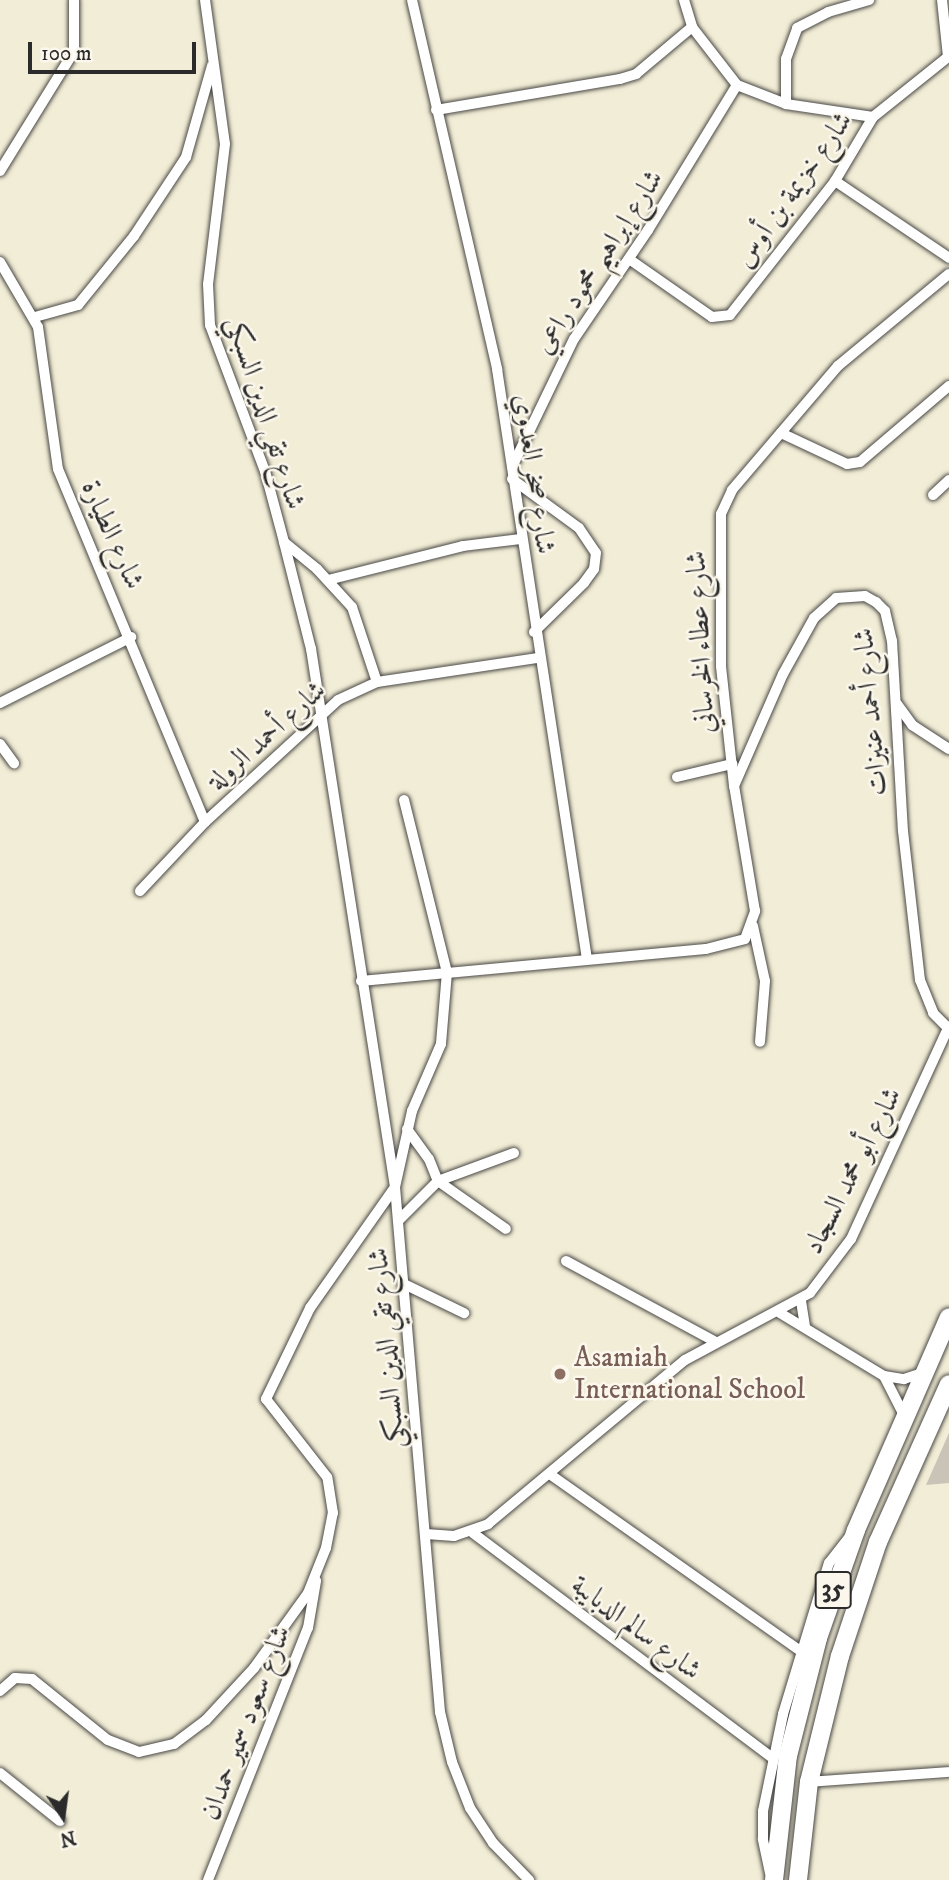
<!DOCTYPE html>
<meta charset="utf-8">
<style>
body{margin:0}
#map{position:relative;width:949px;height:1880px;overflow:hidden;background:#f2edd6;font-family:"IM FELL DW Pica",Amiri,serif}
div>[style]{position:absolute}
.industrial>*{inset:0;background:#cac3b8}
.roads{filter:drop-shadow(0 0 2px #494845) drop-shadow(0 0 2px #494845)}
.street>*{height:10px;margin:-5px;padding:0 5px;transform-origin:5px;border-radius:5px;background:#fff}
.highway>*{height:18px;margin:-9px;padding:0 9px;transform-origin:9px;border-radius:9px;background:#fff}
.dots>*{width:19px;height:19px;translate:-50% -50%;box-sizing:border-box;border:4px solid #fbf7ec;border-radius:50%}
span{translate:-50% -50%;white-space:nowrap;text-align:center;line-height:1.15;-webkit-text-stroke:5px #fbf7ec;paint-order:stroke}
.shield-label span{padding:2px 5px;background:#fbf7ec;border:2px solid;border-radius:5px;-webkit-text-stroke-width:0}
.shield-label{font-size:26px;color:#2b2b2b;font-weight:700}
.street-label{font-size:28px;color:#2b2b2b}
.education-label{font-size:28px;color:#785e54}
.left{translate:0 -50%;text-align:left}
.north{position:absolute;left:28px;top:1782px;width:70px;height:70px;-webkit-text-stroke:5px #fbf7ec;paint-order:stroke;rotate:167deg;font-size:19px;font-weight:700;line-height:28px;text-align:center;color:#2b2b2b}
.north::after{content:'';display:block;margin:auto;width:24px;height:32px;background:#2b2b2b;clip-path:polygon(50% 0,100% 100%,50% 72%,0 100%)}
.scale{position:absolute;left:28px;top:42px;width:168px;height:32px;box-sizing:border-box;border:4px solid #2b2b2b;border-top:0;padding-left:9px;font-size:21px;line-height:24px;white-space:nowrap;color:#2b2b2b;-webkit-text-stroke:5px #fbf7ec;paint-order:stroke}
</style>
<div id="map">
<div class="industrial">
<div style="clip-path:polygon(949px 1433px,949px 1483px,926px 1485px)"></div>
</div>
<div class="roads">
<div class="street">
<div style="left:205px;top:0;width:145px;rotate:82.1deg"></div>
<div style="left:225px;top:144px;width:141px;rotate:96.9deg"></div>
<div style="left:208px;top:284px;width:41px;rotate:87.2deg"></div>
<div style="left:210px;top:325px;width:156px;rotate:69.4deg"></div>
<div style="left:265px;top:471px;width:73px;rotate:75deg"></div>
<div style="left:284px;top:542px;width:43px;rotate:39.3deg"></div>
<div style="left:317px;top:569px;width:52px;rotate:47.4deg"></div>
<div style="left:352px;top:607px;width:79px;rotate:71.6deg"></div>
<div style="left:412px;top:0;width:379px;rotate:77deg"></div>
<div style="left:497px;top:369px;width:597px;rotate:81.33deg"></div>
<div style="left:684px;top:0;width:28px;rotate:73deg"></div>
<div style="left:692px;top:27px;width:73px;rotate:52.2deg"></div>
<div style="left:737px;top:85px;width:53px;rotate:21.2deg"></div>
<div style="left:786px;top:104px;width:88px;rotate:8.5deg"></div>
<div style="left:786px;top:104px;width:45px;rotate:-90deg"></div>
<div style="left:786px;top:59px;width:33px;rotate:-70deg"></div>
<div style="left:797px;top:28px;width:35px;rotate:-27deg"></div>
<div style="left:828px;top:12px;width:43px;rotate:-16.3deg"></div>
<div style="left:436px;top:110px;width:187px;rotate:-9.6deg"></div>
<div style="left:620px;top:79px;width:17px;rotate:-17deg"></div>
<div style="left:636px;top:74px;width:73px;rotate:-40deg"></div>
<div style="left:0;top:171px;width:141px;rotate:-58.3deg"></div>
<div style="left:74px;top:51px;width:51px;rotate:-90deg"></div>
<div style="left:835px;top:181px;width:138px;rotate:34deg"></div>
<div style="left:629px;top:259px;width:101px;rotate:34.9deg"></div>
<div style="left:712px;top:317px;width:18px;rotate:-6deg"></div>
<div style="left:730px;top:315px;width:170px;rotate:-51.9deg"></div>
<div style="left:835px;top:181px;width:74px;rotate:-59.3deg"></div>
<div style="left:873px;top:117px;width:96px;rotate:-38.7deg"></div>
<div style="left:948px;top:57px;width:57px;rotate:-96deg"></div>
<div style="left:0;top:262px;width:75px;rotate:59.7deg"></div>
<div style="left:38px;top:327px;width:143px;rotate:82deg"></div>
<div style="left:58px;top:469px;width:382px;rotate:67.4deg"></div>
<div style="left:35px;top:317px;width:45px;rotate:-15.6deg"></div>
<div style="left:78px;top:305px;width:89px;rotate:-50.9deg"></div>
<div style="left:134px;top:236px;width:95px;rotate:-56.6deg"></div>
<div style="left:186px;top:157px;width:95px;rotate:-74.1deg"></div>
<div style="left:781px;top:433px;width:73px;rotate:25.2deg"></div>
<div style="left:847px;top:464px;width:13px;rotate:-9deg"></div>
<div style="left:860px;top:462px;width:117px;rotate:-40.5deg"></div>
<div style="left:512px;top:467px;width:142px;rotate:-64.2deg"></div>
<div style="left:574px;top:339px;width:132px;rotate:-55.8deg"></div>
<div style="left:648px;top:230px;width:170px;rotate:-58.5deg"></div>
<div style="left:512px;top:479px;width:83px;rotate:36.2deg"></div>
<div style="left:579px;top:528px;width:30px;rotate:56deg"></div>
<div style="left:596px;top:553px;width:16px;rotate:97deg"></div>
<div style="left:594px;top:569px;width:17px;rotate:126deg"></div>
<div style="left:584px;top:583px;width:70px;rotate:135.6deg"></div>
<div style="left:933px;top:495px;width:22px;rotate:-43deg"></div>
<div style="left:328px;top:580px;width:139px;rotate:-14.1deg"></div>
<div style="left:463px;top:546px;width:57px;rotate:-7deg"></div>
<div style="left:0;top:703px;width:147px;rotate:-26.7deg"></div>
<div style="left:897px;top:704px;width:26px;rotate:54deg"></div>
<div style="left:912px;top:725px;width:44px;rotate:33deg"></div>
<div style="left:0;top:744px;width:24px;rotate:54deg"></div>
<div style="left:677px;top:777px;width:57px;rotate:-13.3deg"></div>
<div style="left:734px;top:786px;width:122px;rotate:-66.4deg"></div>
<div style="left:783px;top:674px;width:64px;rotate:-61deg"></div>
<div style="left:814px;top:618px;width:30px;rotate:-42deg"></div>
<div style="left:836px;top:598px;width:29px;rotate:-4deg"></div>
<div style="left:865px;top:596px;width:13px;rotate:29deg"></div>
<div style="left:876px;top:602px;width:13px;rotate:45deg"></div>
<div style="left:885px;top:611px;width:31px;rotate:77deg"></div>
<div style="left:892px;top:641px;width:190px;rotate:86.7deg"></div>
<div style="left:903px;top:831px;width:150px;rotate:83.5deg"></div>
<div style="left:920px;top:980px;width:35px;rotate:68deg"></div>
<div style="left:933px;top:1013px;width:21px;rotate:45deg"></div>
<div style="left:404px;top:800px;width:177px;rotate:76deg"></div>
<div style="left:447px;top:972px;width:72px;rotate:94.8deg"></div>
<div style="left:441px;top:1044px;width:73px;rotate:113.4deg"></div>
<div style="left:412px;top:1111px;width:78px;rotate:102.6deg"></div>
<div style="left:395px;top:1187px;width:527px;rotate:85.1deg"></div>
<div style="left:440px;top:1712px;width:51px;rotate:76.5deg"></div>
<div style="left:452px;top:1762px;width:49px;rotate:68.6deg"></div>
<div style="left:470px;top:1808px;width:42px;rotate:56.7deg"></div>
<div style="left:493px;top:1843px;width:52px;rotate:45.8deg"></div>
<div style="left:140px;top:891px;width:95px;rotate:-46.7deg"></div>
<div style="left:205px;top:822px;width:180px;rotate:-42.5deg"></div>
<div style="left:338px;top:700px;width:43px;rotate:-24.8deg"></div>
<div style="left:377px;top:682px;width:163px;rotate:-8.5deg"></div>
<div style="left:753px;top:926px;width:56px;rotate:77.7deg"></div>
<div style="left:765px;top:981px;width:61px;rotate:94.7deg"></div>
<div style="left:361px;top:981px;width:346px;rotate:-5.3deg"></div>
<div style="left:706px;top:949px;width:40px;rotate:-14.4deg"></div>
<div style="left:745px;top:939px;width:30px;rotate:-70deg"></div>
<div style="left:755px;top:911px;width:127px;rotate:-99.5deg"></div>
<div style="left:734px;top:786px;width:121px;rotate:-96.2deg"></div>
<div style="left:721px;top:666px;width:152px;rotate:-90deg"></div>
<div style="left:721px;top:514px;width:26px;rotate:-65deg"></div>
<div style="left:732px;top:490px;width:163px;rotate:-49.5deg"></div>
<div style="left:838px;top:366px;width:144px;rotate:-39.7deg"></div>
<div style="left:407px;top:1129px;width:37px;rotate:54deg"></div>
<div style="left:429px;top:1159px;width:24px;rotate:68deg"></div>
<div style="left:438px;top:1181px;width:83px;rotate:35.2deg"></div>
<div style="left:399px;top:1220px;width:55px;rotate:-45deg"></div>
<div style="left:438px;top:1181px;width:81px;rotate:-20.2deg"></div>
<div style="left:566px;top:1261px;width:168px;rotate:28.4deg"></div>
<div style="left:404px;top:1284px;width:67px;rotate:25.8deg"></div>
<div style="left:801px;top:1301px;width:26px;rotate:81deg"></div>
<div style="left:780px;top:1313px;width:122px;rotate:31.2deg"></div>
<div style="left:884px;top:1376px;width:44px;rotate:62.9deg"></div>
<div style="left:884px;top:1376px;width:20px;rotate:9deg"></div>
<div style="left:904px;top:1379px;width:20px;rotate:-18deg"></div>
<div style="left:551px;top:1475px;width:304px;rotate:35.2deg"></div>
<div style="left:473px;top:1533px;width:375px;rotate:36.9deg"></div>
<div style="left:426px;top:1534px;width:28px;rotate:4deg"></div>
<div style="left:454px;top:1536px;width:36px;rotate:-19deg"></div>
<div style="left:488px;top:1524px;width:256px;rotate:-39.8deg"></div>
<div style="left:685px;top:1360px;width:142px;rotate:-28.2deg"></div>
<div style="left:810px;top:1293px;width:68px;rotate:-52.8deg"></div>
<div style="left:851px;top:1239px;width:234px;rotate:-65.3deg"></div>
<div style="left:0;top:1691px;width:20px;rotate:-41deg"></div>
<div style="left:15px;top:1678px;width:17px;rotate:3deg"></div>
<div style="left:32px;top:1679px;width:97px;rotate:38.8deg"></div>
<div style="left:108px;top:1740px;width:33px;rotate:21deg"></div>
<div style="left:139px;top:1752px;width:36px;rotate:-13deg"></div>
<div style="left:174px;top:1744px;width:40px;rotate:-37deg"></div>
<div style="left:206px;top:1720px;width:71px;rotate:-47.3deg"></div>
<div style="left:254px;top:1668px;width:92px;rotate:-54.2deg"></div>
<div style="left:308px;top:1593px;width:48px;rotate:-68.2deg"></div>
<div style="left:326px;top:1548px;width:36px;rotate:-79deg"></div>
<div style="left:333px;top:1513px;width:36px;rotate:-99deg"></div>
<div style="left:327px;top:1477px;width:99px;rotate:-128deg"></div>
<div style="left:266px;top:1399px;width:101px;rotate:-64.2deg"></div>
<div style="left:310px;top:1308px;width:148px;rotate:-54.9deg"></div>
<div style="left:395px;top:1187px;width:545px;rotate:-98.87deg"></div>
<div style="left:311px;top:649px;width:110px;rotate:-104.2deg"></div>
<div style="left:0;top:1773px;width:77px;rotate:38.7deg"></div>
<div style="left:809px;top:1782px;width:140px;rotate:-4.1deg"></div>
<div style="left:770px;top:1873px;width:35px;rotate:-102deg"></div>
<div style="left:763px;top:1839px;width:28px;rotate:-90deg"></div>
<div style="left:763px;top:1811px;width:99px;rotate:-78.3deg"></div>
<div style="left:783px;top:1714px;width:158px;rotate:-73.1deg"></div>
<div style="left:829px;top:1563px;width:39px;rotate:-52deg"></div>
<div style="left:208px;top:1880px;width:271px;rotate:-68.4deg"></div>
<div style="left:308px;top:1628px;width:48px;rotate:-80.3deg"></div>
</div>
<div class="highway">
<div style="left:774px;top:1880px;width:125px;rotate:-83.6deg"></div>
<div style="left:788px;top:1756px;width:122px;rotate:-75.7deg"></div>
<div style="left:818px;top:1638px;width:114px;rotate:-70.6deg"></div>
<div style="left:856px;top:1530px;width:232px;rotate:-66.4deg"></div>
<div style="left:798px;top:1880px;width:99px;rotate:-83.6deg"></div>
<div style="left:809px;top:1782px;width:130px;rotate:-76.2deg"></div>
<div style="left:840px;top:1656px;width:120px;rotate:-71.6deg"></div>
<div style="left:878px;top:1542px;width:173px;rotate:-65.8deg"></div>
</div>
</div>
<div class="dots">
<div style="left:560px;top:1374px;background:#8d6e63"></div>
</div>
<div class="shield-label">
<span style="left:833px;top:1590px">35</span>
</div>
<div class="street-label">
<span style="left:794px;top:190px;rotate:-55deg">شارع خزيمة بن أوس</span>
<span style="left:599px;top:262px;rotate:-57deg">شارع إبراهيم محمود راعي</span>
<span style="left:265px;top:413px;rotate:72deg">شارع تقي الدين السبكي</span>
<span style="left:534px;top:474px;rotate:82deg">شارع صخر العدوي</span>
<span style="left:112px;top:535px;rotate:66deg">شارع الطيارة</span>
<span style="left:701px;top:642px;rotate:-93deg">شارع عطاء الخرساني</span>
<span style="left:871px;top:712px;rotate:-95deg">شارع أحمد عنيزات</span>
<span style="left:267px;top:736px;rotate:-42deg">شارع أحمد الرولة</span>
<span style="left:853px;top:1171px;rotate:-63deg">شارع أبو محمد السجاد</span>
<span style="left:387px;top:1348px;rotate:-95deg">شارع تقي الدين السبكي</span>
<span style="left:636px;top:1628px;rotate:37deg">شارع سالم الدبايبة</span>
<span style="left:246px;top:1723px;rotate:-69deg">شارع سعود سمير حمدان</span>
</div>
<div class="education-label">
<span class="left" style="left:574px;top:1374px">Asamiah<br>International School</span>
</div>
<div class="north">N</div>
<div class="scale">100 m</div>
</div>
